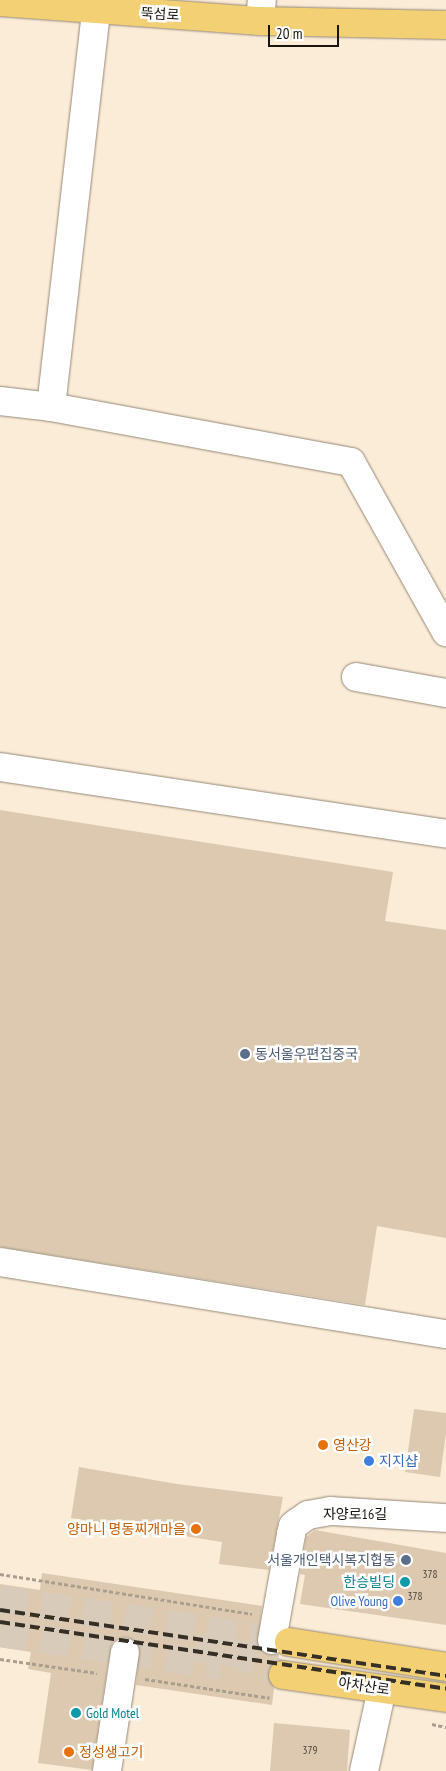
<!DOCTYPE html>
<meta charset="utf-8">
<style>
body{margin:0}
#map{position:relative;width:446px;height:1771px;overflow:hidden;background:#fbecd8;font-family:"PT Sans Narrow","Noto Sans KR",sans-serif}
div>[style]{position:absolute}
.building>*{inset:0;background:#dcc9b0}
.major-tunnel>*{height:28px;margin-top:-14px;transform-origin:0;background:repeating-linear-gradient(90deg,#d9cbb9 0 28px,transparent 0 42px)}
.path>*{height:3px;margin-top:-1.5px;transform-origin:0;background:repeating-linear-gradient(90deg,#aa9e8f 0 4px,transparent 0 6.5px)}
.roads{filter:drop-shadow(0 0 1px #958875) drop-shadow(0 0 1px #958875)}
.minor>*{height:28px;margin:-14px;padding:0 14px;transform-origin:14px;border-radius:14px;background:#fff}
.major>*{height:28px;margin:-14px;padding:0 14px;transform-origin:14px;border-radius:14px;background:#f2d073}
.rail>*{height:4px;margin-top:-2px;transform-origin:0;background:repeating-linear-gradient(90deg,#352f26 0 10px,transparent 0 15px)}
.dots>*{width:14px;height:14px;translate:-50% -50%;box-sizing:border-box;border:2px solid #fff;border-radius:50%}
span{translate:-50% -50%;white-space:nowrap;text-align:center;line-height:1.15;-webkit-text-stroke:5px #fff;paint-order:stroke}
.number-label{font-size:11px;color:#494035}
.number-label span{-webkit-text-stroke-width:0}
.street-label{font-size:14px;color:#18130c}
.service-label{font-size:14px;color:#4e5e75}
.left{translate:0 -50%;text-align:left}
.right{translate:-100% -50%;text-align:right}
.food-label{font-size:14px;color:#c56008}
.shop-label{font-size:14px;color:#366cbe}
.culture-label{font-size:14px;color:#0d838f}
.scale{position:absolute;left:268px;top:25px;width:71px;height:22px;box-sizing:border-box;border:2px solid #18130c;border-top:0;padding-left:6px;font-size:15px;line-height:18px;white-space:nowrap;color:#18130c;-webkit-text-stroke:4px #fff;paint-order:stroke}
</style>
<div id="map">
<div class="building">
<div style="clip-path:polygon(0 810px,393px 872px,385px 921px,446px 930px,446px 1238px,377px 1226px,365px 1305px,0 1247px)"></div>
<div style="clip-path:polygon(414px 1409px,446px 1413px,446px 1433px,440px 1477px,405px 1472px)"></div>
<div style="clip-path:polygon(79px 1467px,177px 1484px,283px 1497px,269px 1570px,219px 1564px,222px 1542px,71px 1518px)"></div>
<div style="clip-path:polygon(315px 1530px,446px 1553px,446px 1625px,300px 1604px,305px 1575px,300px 1574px,306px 1537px)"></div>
<div style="clip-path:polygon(42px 1573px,262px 1606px,257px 1645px,262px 1652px,269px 1655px,279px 1654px,278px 1660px,271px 1665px,268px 1673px,269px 1681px,274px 1688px,272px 1705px,136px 1685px,140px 1647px,134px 1640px,127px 1637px,120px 1637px,113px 1642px,110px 1650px,92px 1770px,38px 1763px,51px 1673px,28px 1669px,31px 1652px,0 1647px,0 1584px,40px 1590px)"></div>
<div style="clip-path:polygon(274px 1723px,350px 1730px,347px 1771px,270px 1771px)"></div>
</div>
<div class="major-tunnel">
<div style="left:0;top:1599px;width:292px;rotate:8.5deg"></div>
<div style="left:0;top:1633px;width:223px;rotate:8.5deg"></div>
<div style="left:197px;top:1647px;width:32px;rotate:7deg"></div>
<div style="left:229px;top:1651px;width:59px;rotate:24deg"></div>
</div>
<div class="path">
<div style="left:0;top:1574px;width:255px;rotate:9deg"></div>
<div style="left:0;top:1659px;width:98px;rotate:8.2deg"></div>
<div style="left:145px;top:1679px;width:126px;rotate:8.6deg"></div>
<div style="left:432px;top:1724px;width:14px;rotate:12deg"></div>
</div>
<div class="roads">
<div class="minor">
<div style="left:260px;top:21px;width:21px;rotate:-85deg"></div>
<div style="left:0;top:401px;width:51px;rotate:6.7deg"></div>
<div style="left:51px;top:407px;width:305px;rotate:10.4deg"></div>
<div style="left:351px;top:462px;width:195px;rotate:60.8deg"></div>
<div style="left:51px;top:407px;width:400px;rotate:-83.5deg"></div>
<div style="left:356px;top:677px;width:91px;rotate:10.1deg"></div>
<div style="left:0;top:767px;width:451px;rotate:8.5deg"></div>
<div style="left:0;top:1262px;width:452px;rotate:9.2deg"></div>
<div style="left:272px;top:1640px;width:108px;rotate:-79.8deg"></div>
<div style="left:291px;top:1534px;width:8px;rotate:-76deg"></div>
<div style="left:293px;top:1526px;width:6px;rotate:-39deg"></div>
<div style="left:298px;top:1522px;width:12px;rotate:-35deg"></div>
<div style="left:308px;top:1515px;width:23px;rotate:-10deg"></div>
<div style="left:331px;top:1511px;width:115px;rotate:3.5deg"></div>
<div style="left:107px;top:1771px;width:120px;rotate:-81.4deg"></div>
<div style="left:364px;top:1771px;width:84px;rotate:-77.6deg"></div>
</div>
<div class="major">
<div style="left:0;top:2px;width:261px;rotate:4.2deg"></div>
<div style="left:260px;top:21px;width:186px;rotate:1.2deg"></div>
<div style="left:289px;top:1642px;width:159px;rotate:9deg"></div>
<div style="left:283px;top:1675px;width:165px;rotate:8deg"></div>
</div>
</div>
<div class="rail">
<div style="left:0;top:1610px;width:451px;rotate:8.4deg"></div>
<div style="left:0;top:1622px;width:451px;rotate:8.5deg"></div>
</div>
<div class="dots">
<div style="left:245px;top:1054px;background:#5c6f8a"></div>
<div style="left:323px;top:1445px;background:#e8710a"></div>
<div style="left:369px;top:1461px;background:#3f7fe0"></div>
<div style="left:196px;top:1529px;background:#e8710a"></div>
<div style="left:406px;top:1560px;background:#5c6f8a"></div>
<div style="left:405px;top:1582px;background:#0f9aa8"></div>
<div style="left:398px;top:1601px;background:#3f7fe0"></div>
<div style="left:76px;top:1713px;background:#0f9aa8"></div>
<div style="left:69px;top:1752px;background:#e8710a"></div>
</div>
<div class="number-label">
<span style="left:430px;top:1574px">378</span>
<span style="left:415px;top:1596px">378</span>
<span style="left:310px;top:1750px">379</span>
</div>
<div class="street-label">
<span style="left:160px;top:14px;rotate:3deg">뚝섬로</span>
<span style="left:355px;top:1514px">자양로16길</span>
<span style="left:364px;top:1686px;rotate:8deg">아차산로</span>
</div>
<div class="service-label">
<span class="left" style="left:255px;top:1054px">동서울우편집중국</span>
<span class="right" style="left:396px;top:1560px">서울개인택시복지협동</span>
</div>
<div class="food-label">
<span class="left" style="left:333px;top:1445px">영산강</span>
<span class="right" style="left:186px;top:1529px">양마니 명동찌개마을</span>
<span class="left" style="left:79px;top:1752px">정성생고기</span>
</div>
<div class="shop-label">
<span class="left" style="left:379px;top:1461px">지지샵</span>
<span class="right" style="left:388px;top:1601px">Olive Young</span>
</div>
<div class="culture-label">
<span class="right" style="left:395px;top:1582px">한승빌딩</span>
<span class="left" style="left:86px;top:1713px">Gold Motel</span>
</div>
<div class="scale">20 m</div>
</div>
